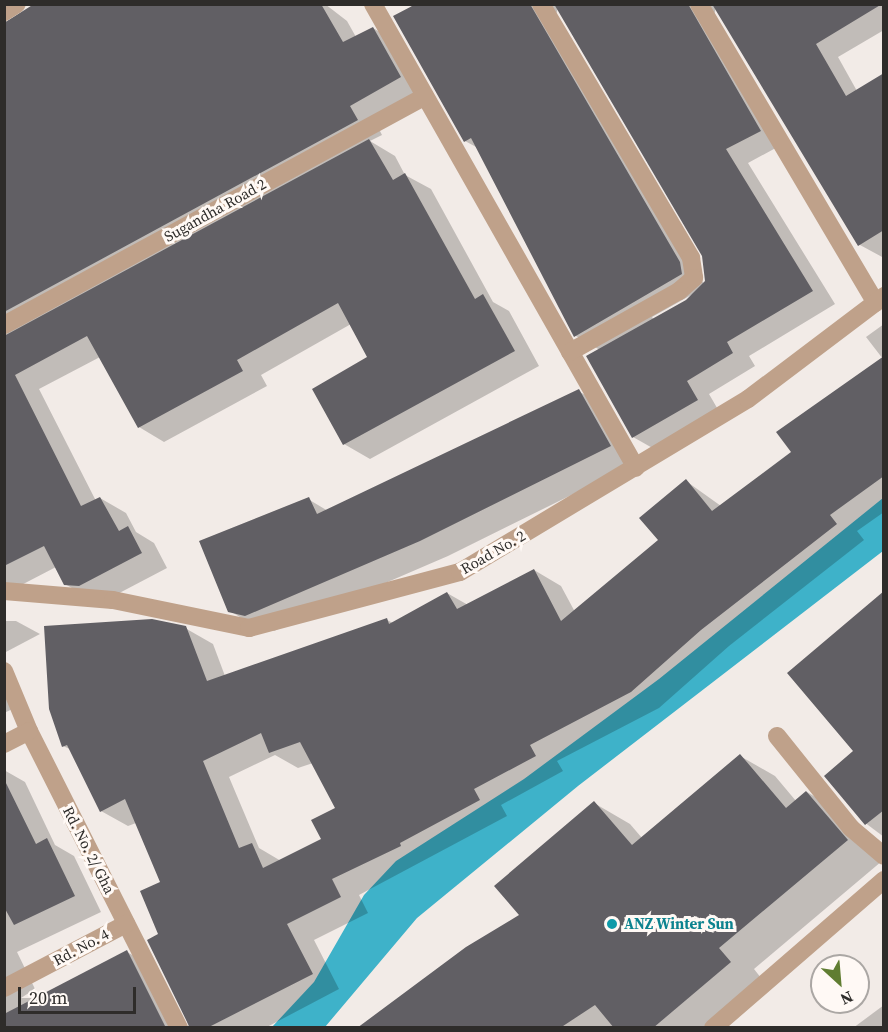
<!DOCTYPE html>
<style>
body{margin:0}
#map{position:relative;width:888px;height:1032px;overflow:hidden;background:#f2ebe7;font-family:"Source Serif 4",serif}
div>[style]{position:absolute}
.water>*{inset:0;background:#3eb2c9}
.shadow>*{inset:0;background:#0003}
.building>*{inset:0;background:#615f64}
.street>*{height:18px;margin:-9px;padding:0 9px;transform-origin:9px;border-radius:9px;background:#bfa18a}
.dots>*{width:16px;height:16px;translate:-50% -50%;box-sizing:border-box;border:3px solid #fff9f5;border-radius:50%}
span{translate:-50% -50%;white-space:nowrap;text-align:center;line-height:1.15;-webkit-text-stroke:6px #fff9f5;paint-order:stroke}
.street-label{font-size:15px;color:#2e2c2a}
.culture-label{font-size:15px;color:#0d838f;font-weight:700}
.left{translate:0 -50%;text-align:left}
.frame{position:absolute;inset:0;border:6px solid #2e2c2a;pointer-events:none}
.north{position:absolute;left:810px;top:954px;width:60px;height:60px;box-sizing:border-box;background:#fff9f5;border:2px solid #aba7a4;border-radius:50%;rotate:154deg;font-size:16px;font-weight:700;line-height:24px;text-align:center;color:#2e2c2a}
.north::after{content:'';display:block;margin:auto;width:21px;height:27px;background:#607d31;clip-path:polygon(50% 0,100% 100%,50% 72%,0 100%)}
.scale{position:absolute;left:18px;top:987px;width:118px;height:27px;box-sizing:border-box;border:3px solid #2e2c2a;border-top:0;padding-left:8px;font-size:18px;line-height:21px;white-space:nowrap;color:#2e2c2a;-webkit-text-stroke:4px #fff9f5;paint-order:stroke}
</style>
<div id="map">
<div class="water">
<div style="clip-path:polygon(883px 498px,883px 551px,578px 786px,417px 918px,325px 1027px,272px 1027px,314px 982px,364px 895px,396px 861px,524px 779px,659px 679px)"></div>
</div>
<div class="shadow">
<div style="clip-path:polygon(37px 4px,325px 4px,347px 21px,356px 37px,373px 28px,398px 43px,426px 92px,375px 121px,382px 135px,370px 141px,395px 156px,405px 175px,431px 189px,493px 302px,509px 311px,539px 366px,370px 459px,344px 444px,369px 358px,351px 324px,261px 375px,267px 386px,164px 442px,139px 427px,100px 357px,39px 389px,96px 501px,100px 498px,126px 513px,136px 532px,154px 543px,167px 568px,106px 600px,91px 599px,65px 584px,56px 567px,4px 594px,4px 23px)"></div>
<div style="clip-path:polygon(evenodd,410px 4px,884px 4px,884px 30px,838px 57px,857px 91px,884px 74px,884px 258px,860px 245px,716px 7px,712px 24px,783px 144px,748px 163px,835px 304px,749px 356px,755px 366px,709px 394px,720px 413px,656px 450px,633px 437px,600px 350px,576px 336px,478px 148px,465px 141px,410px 4px,558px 7px,702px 252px,707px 277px,704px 284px,554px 24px,558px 7px,410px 4px,693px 294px,685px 302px,654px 320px,652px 317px,693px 294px)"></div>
<div style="clip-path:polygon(evenodd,884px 324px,884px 512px,857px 531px,864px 540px,729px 646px,659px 708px,557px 761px,563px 771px,501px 805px,507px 816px,359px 895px,368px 913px,314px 940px,339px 989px,265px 1028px,189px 1028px,160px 935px,162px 883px,136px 823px,128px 826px,101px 811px,72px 750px,63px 746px,185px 628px,213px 644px,225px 676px,387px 620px,393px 623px,447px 593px,468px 605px,534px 570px,561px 586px,575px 612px,660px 540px,686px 481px,721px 506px,793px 452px,883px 359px,866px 337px,884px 324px,275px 755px,298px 768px,313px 763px,337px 809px,323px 840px,281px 861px,259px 848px,229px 777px,275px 755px)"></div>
<div style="clip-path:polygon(578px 391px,607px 407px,638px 462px,448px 556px,274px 631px,253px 619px,258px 628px,230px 611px,308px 499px,328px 511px)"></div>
<div style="clip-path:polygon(884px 593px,884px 837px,860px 819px,855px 752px)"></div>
<div style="clip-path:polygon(4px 621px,16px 621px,40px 634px,4px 653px)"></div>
<div style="clip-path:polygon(4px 677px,19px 706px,4px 713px)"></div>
<div style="clip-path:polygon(740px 756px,775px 776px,796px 801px,807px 792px,842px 813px,882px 861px,754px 969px,765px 983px,712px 1028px,359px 1028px,521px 916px,594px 803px,630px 824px,642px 838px)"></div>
<div style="clip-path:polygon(4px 770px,25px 782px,55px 845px,74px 856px,101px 912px,17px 952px,35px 989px,21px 998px,38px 998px,127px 952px,155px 968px,185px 1028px,4px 1028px)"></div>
<div style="clip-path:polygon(884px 1005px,884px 1028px,853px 1028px)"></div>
</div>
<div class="building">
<div style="clip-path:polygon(34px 4px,321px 4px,343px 42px,373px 27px,401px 77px,350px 106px,358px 120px,4px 312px,4px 23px)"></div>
<div style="clip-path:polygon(416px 4px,530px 4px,680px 262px,682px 274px,574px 337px,471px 138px,464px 142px,393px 16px)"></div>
<div style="clip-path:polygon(554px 4px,688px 4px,761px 131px,726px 149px,813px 291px,727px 342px,733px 353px,687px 381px,698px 400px,632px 438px,586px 356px,686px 300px,705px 281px,702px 256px)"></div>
<div style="clip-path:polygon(712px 4px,882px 4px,816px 44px,846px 96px,884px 73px,884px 230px,858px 246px)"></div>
<div style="clip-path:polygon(369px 139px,393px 180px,405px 173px,475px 299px,483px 294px,515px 351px,343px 445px,312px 389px,367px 357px,338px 303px,237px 360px,243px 371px,138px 428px,87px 336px,15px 375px,81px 506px,100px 497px,119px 531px,128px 526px,142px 553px,79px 586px,64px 585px,44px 546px,4px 566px,4px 336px)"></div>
<div style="clip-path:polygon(evenodd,884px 356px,884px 476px,830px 515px,837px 524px,701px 630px,631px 692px,530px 745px,536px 756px,474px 789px,480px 800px,400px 843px,401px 846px,332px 879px,341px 897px,287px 924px,313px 974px,207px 1028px,190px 1028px,147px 940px,158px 934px,140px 891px,160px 882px,125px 799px,100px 812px,67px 745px,62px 747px,49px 709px,44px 626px,152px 619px,186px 626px,207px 681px,387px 618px,389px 624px,447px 592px,457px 609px,534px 569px,561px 621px,658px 540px,639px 518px,686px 479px,712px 511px,791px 452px,776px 432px,884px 356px,261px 733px,269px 753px,300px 742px,335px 808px,311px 820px,321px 839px,263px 868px,252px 843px,239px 848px,203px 761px,261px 733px)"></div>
<div style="clip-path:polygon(579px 389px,611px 446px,420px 541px,245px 616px,228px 612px,199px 541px,309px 497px,317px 514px)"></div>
<div style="clip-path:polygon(884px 591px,884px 810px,865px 825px,824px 776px,853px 751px,787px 673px)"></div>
<div style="clip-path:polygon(740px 754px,786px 808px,806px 791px,848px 840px,719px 948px,731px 962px,653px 1028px,614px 1028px,595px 1005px,560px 1028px,357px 1028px,466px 947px,519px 915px,494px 886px,594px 801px,632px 845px)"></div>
<div style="clip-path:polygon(4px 779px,36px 844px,47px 838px,75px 896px,14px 925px,4px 907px)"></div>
<div style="clip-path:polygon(127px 950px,166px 1028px,4px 1028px,4px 1014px)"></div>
</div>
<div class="street">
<div style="left:373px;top:4px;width:533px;rotate:60.45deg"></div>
<div style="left:541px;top:4px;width:295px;rotate:59.4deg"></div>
<div style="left:691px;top:258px;width:20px;rotate:81deg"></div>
<div style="left:694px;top:278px;width:20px;rotate:139deg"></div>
<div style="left:679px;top:291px;width:125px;rotate:150.8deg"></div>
<div style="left:699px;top:4px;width:347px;rotate:59.4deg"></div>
<div style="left:4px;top:12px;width:15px;rotate:-32deg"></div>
<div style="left:4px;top:325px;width:479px;rotate:-28.5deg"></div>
<div style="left:4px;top:591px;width:109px;rotate:4.7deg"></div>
<div style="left:113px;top:600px;width:139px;rotate:11.6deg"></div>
<div style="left:249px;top:628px;width:218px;rotate:-14.9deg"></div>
<div style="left:460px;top:572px;width:336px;rotate:-31deg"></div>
<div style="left:748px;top:399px;width:171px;rotate:-37.1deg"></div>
<div style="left:4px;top:671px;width:65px;rotate:67.4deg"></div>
<div style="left:29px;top:731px;width:333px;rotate:63.2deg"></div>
<div style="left:777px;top:736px;width:118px;rotate:51.2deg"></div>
<div style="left:851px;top:828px;width:43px;rotate:40.3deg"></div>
<div style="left:4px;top:744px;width:28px;rotate:-27deg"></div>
<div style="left:4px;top:988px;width:138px;rotate:-27.7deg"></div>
<div style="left:713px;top:1028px;width:226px;rotate:-40.9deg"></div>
</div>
<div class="dots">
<div style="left:612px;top:924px;background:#0f9aa8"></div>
</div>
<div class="street-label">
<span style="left:215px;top:210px;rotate:-29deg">Sugandha Road 2</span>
<span style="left:493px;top:552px;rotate:-30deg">Road No. 2</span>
<span style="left:89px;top:850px;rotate:63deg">Rd. No. 2/ Gha</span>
<span style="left:81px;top:947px;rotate:-28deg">Rd. No. 4</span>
</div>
<div class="culture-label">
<span class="left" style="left:624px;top:924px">ANZ Winter Sun</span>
</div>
<div class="frame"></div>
<div class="north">N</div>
<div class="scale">20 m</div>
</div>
